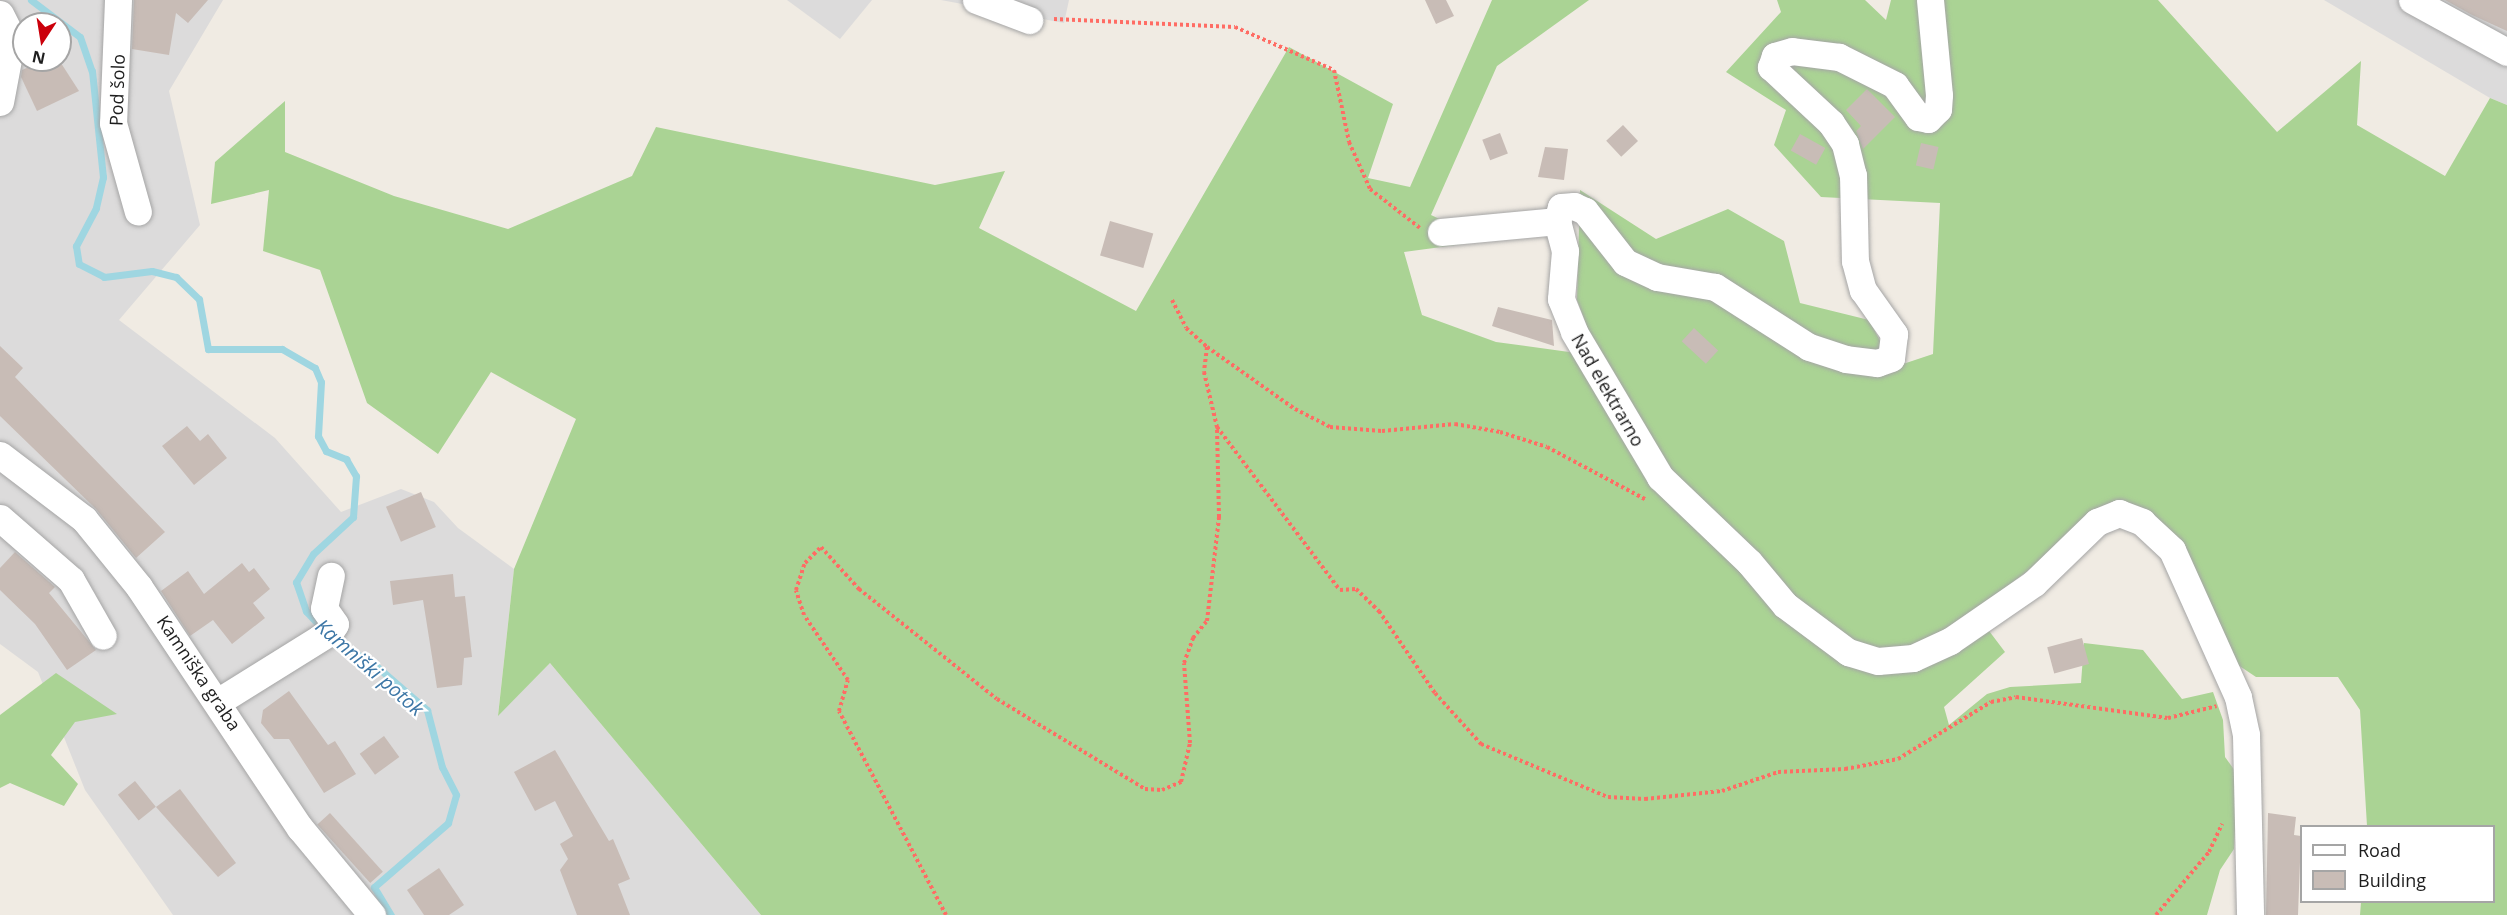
<!DOCTYPE html>
<meta charset="utf-8">
<style>
body{margin:0}
#map{position:relative;width:2507px;height:915px;overflow:hidden;background:#f0ebe3;font-family:"Open Sans",sans-serif}
div>[style]{position:absolute}
.residential>*{inset:0;background:#dcdbdb}
.forest>*{inset:0;background:#aad394}
.stream>*{height:7px;margin:-3.5px;padding:0 3.5px;transform-origin:3.5px;border-radius:3.5px;background:#9fd6e1}
.building>*{inset:0;background:#c8bcb6;transform-origin:0 0}
.path>*{height:4px;margin-top:-2px;transform-origin:0;background:repeating-linear-gradient(90deg,#ff6c64 0 3px,transparent 0 6px)}
.roads{filter:drop-shadow(0 0 2px #a5a5a5) drop-shadow(0 0 2px #a5a5a5)}
.minor>*{height:27px;margin:-13.5px;padding:0 13.5px;transform-origin:13.5px;border-radius:13.5px;background:#fff}
span{translate:-50% -50%;white-space:nowrap;text-align:center;line-height:1.15;-webkit-text-stroke:4.5px #fff;paint-order:stroke}
.street-label{font-size:18px;color:#1e1e1e}
.water-label{font-size:20px;color:#3d77a6;font-style:italic}
.legend{position:absolute;left:2300px;top:825px;width:195px;height:78px;box-sizing:border-box;background:#fff;border:2px solid #a5a5a5;margin:0;padding:8px 10px;list-style:none;font-size:18px;color:#1e1e1e}
.legend li{display:flex;align-items:center;gap:12px;height:30px}
.legend b{width:30px;border:2px solid #a5a5a5}
.north{position:absolute;left:12px;top:12px;width:60px;height:60px;box-sizing:border-box;background:#fff;border:2px solid #a5a5a5;border-radius:50%;rotate:192deg;font-size:16px;font-weight:700;line-height:24px;text-align:center;color:#1e1e1e}
.north::after{content:'';display:block;margin:auto;width:21px;height:27px;background:#cb000b;clip-path:polygon(50% 0,100% 100%,50% 72%,0 100%)}
</style>
<div id="map">
<div class="residential">
<div style="clip-path:polygon(evenodd,0 0,223px 0,169px 91px,200px 225px,119px 320px,275px 438px,341px 512px,401px 489px,434px 502px,458px 528px,514px 569px,498px 715px,550px 663px,761px 915px,173px 915px,85px 790px,38px 672px,0 644px,0 0,24px 24px,60px 24px,60px 60px,24px 60px,24px 24px)"></div>
<div style="clip-path:polygon(787px 0,872px 0,840px 39px)"></div>
<div style="clip-path:polygon(941px 0,1069px 0,1064px 23px)"></div>
<div style="clip-path:polygon(2324px 0,2507px 0,2507px 105px,2490px 98px)"></div>
</div>
<div class="forest">
<div style="clip-path:polygon(1492px 0,1589px 0,1497px 66px,1431px 215px,1486px 241px,1404px 252px,1422px 315px,1496px 342px,1598px 356px,1577px 300px,1580px 190px,1656px 239px,1728px 209px,1784px 241px,1800px 303px,1869px 320px,1894px 367px,1933px 354px,1940px 203px,1821px 197px,1774px 145px,1786px 110px,1726px 72px,1781px 12px,1777px 0,1865px 0,1886px 20px,1891px 0,2158px 0,2277px 132px,2361px 61px,2357px 125px,2445px 176px,2490px 98px,2507px 105px,2507px 915px,2360px 915px,2361px 902px,2494px 902px,2494px 826px,2367px 826px,2360px 710px,2338px 677px,2256px 677px,2220px 653px,2142px 515px,2041px 561px,1974px 611px,2005px 652px,1944px 707px,1949px 725px,1987px 694px,2010px 687px,2081px 683px,2084px 643px,2143px 650px,2182px 699px,2213px 692px,2223px 720px,2225px 757px,2238px 775px,2234px 849px,2220px 870px,2207px 915px,761px 915px,550px 663px,498px 716px,514px 569px,576px 419px,491px 372px,438px 454px,367px 403px,320px 270px,263px 251px,269px 190px,211px 204px,215px 162px,285px 101px,285px 152px,394px 196px,508px 229px,632px 176px,656px 127px,935px 185px,1005px 171px,979px 228px,1136px 311px,1289px 47px,1393px 104px,1368px 178px,1410px 187px)"></div>
<div style="clip-path:polygon(56px 673px,117px 714px,75px 722px,51px 755px,78px 784px,64px 806px,10px 783px,0 788px,0 715px)"></div>
</div>
<div class="stream">
<div style="left:31px;top:0;width:61px;rotate:37.1deg"></div>
<div style="left:80px;top:37px;width:36px;rotate:71deg"></div>
<div style="left:92px;top:71px;width:107px;rotate:84.1deg"></div>
<div style="left:103px;top:177px;width:32px;rotate:103deg"></div>
<div style="left:96px;top:208px;width:43px;rotate:117.8deg"></div>
<div style="left:76px;top:246px;width:18px;rotate:81deg"></div>
<div style="left:79px;top:264px;width:28px;rotate:27deg"></div>
<div style="left:104px;top:277px;width:48px;rotate:-7.1deg"></div>
<div style="left:152px;top:271px;width:25px;rotate:14deg"></div>
<div style="left:176px;top:277px;width:32px;rotate:44deg"></div>
<div style="left:199px;top:299px;width:51px;rotate:79.8deg"></div>
<div style="left:208px;top:349px;width:74px"></div>
<div style="left:282px;top:349px;width:38px;rotate:30deg"></div>
<div style="left:315px;top:368px;width:15px;rotate:67deg"></div>
<div style="left:321px;top:382px;width:54px;rotate:93.2deg"></div>
<div style="left:318px;top:436px;width:17px;rotate:62deg"></div>
<div style="left:326px;top:451px;width:22px;rotate:22deg"></div>
<div style="left:346px;top:459px;width:20px;rotate:60deg"></div>
<div style="left:356px;top:476px;width:41px;rotate:94.2deg"></div>
<div style="left:353px;top:517px;width:54px;rotate:137.2deg"></div>
<div style="left:313px;top:554px;width:33px;rotate:121deg"></div>
<div style="left:296px;top:582px;width:31px;rotate:71deg"></div>
<div style="left:306px;top:611px;width:25px;rotate:47deg"></div>
<div style="left:332px;top:639px;width:50px;rotate:31.2deg"></div>
<div style="left:375px;top:665px;width:69px;rotate:40.9deg"></div>
<div style="left:427px;top:710px;width:59px;rotate:75.3deg"></div>
<div style="left:442px;top:767px;width:31px;rotate:63deg"></div>
<div style="left:456px;top:795px;width:29px;rotate:106deg"></div>
<div style="left:448px;top:823px;width:98px;rotate:139.1deg"></div>
<div style="left:374px;top:887px;width:33px;rotate:59deg"></div>
</div>
<div class="building">
<div style="clip-path:polygon(134px 0,208px 0,188px 23px,176px 13px,169px 55px,132px 49px)"></div>
<div style="clip-path:polygon(1425px 0,1446px 0,1454px 16px,1436px 24px)"></div>
<div style="clip-path:polygon(2445px 0,2507px 0,2507px 31px,2472px 15px)"></div>
<div style="clip-path:polygon(44px 60px,59px 60px,79px 91px,37px 111px,21px 77px,22px 70px)"></div>
<div style="clip-path:polygon(1867px 89px,1895px 117px,1863px 149px,1856px 131px,1861px 126px,1846px 110px)"></div>
<div style="left:1623px;top:125px;width:22px;height:23px;rotate:47deg"></div>
<div style="left:1500px;top:133px;width:22px;height:19px;rotate:69deg"></div>
<div style="left:1800px;top:134px;width:29px;height:19px;rotate:29deg"></div>
<div style="left:1921px;top:143px;width:18px;height:23px;rotate:13deg"></div>
<div style="clip-path:polygon(1545px 147px,1568px 149px,1564px 180px,1538px 177px)"></div>
<div style="left:1110px;top:221px;width:45px;height:36px;rotate:16deg"></div>
<div style="clip-path:polygon(1498px 307px,1552px 320px,1554px 346px,1492px 326px)"></div>
<div style="left:1694px;top:328px;width:33px;height:18px;rotate:43deg"></div>
<div style="clip-path:polygon(0 346px,23px 368px,15px 377px,165px 532px,136px 558px,96px 509px,0 416px)"></div>
<div style="clip-path:polygon(187px 426px,200px 441px,208px 434px,227px 458px,194px 485px,162px 446px)"></div>
<div style="left:421px;top:492px;width:38px;height:38px;rotate:67deg"></div>
<div style="clip-path:polygon(15px 552px,55px 587px,49px 593px,96px 650px,67px 670px,35px 624px,0 590px,0 568px)"></div>
<div style="clip-path:polygon(242px 563px,249px 572px,254px 568px,270px 589px,253px 603px,265px 618px,232px 644px,213px 620px,190px 636px,161px 591px,188px 571px,204px 594px)"></div>
<div style="clip-path:polygon(453px 574px,455px 597px,465px 596px,472px 657px,464px 658px,462px 685px,437px 688px,423px 600px,393px 605px,390px 581px)"></div>
<div style="left:2082px;top:638px;width:27px;height:36px;rotate:75deg"></div>
<div style="clip-path:polygon(289px 691px,328px 745px,335px 741px,356px 774px,324px 793px,289px 739px,274px 739px,261px 723px,263px 710px)"></div>
<div style="left:384px;top:736px;width:26px;height:30px;rotate:54deg"></div>
<div style="clip-path:polygon(555px 750px,609px 841px,613px 839px,630px 879px,618px 884px,630px 915px,577px 915px,560px 870px,568px 859px,560px 844px,573px 836px,555px 801px,535px 811px,514px 772px)"></div>
<div style="left:135px;top:781px;width:33px;height:22px;rotate:51deg"></div>
<div style="clip-path:polygon(180px 789px,236px 863px,218px 877px,156px 807px)"></div>
<div style="left:330px;top:813px;width:79px;height:17px;rotate:48deg"></div>
<div style="clip-path:polygon(2268px 813px,2296px 817px,2294px 835px,2301px 836px,2298px 915px,2266px 915px)"></div>
<div style="clip-path:polygon(439px 868px,464px 905px,449px 915px,424px 915px,407px 890px)"></div>
</div>
<div class="path">
<div style="left:1054px;top:19px;width:181px;rotate:2.5deg"></div>
<div style="left:1235px;top:27px;width:108px;rotate:23.5deg"></div>
<div style="left:1334px;top:70px;width:74px;rotate:78.2deg"></div>
<div style="left:1349px;top:142px;width:51px;rotate:65.9deg"></div>
<div style="left:1370px;top:189px;width:63px;rotate:38deg"></div>
<div style="left:1172px;top:300px;width:31px;rotate:63deg"></div>
<div style="left:1186px;top:328px;width:28px;rotate:42deg"></div>
<div style="left:1207px;top:347px;width:108px;rotate:35.2deg"></div>
<div style="left:1295px;top:409px;width:39px;rotate:27deg"></div>
<div style="left:1330px;top:427px;width:52px;rotate:4.4deg"></div>
<div style="left:1382px;top:431px;width:73px;rotate:-5.5deg"></div>
<div style="left:1455px;top:424px;width:46px;rotate:10.1deg"></div>
<div style="left:1500px;top:432px;width:49px;rotate:17.7deg"></div>
<div style="left:1547px;top:447px;width:111px;rotate:28deg"></div>
<div style="left:1207px;top:347px;width:25px;rotate:97deg"></div>
<div style="left:1204px;top:372px;width:57px;rotate:76.7deg"></div>
<div style="left:1217px;top:427px;width:204px;rotate:53deg"></div>
<div style="left:1340px;top:590px;width:16px;rotate:-4deg"></div>
<div style="left:1356px;top:589px;width:32px;rotate:44deg"></div>
<div style="left:1379px;top:611px;width:99px;rotate:55.7deg"></div>
<div style="left:1435px;top:693px;width:69px;rotate:48deg"></div>
<div style="left:1481px;top:744px;width:138px;rotate:22.7deg"></div>
<div style="left:1608px;top:797px;width:37px;rotate:3deg"></div>
<div style="left:1645px;top:799px;width:77px;rotate:-5.9deg"></div>
<div style="left:1722px;top:791px;width:59px;rotate:-18.7deg"></div>
<div style="left:1778px;top:772px;width:67px;rotate:-2.6deg"></div>
<div style="left:1845px;top:769px;width:54px;rotate:-10.7deg"></div>
<div style="left:1898px;top:759px;width:109px;rotate:-31.5deg"></div>
<div style="left:1991px;top:702px;width:25px;rotate:-11deg"></div>
<div style="left:2016px;top:697px;width:153px;rotate:7.9deg"></div>
<div style="left:2168px;top:718px;width:50px;rotate:-13.8deg"></div>
<div style="left:946px;top:915px;width:230px;rotate:-117.7deg"></div>
<div style="left:839px;top:711px;width:32px;rotate:-74deg"></div>
<div style="left:848px;top:680px;width:78px;rotate:-124.1deg"></div>
<div style="left:804px;top:615px;width:26px;rotate:-108deg"></div>
<div style="left:796px;top:590px;width:28px;rotate:-72deg"></div>
<div style="left:805px;top:563px;width:23px;rotate:-45deg"></div>
<div style="left:821px;top:547px;width:57px;rotate:47.9deg"></div>
<div style="left:859px;top:589px;width:176px;rotate:38.6deg"></div>
<div style="left:997px;top:699px;width:173px;rotate:31.3deg"></div>
<div style="left:1145px;top:789px;width:17px;rotate:3deg"></div>
<div style="left:1162px;top:790px;width:21px;rotate:-23deg"></div>
<div style="left:1181px;top:782px;width:40px;rotate:-77deg"></div>
<div style="left:1190px;top:743px;width:80px;rotate:-94.3deg"></div>
<div style="left:1184px;top:663px;width:27px;rotate:-70deg"></div>
<div style="left:1193px;top:638px;width:22px;rotate:-51deg"></div>
<div style="left:1207px;top:621px;width:105px;rotate:-83.4deg"></div>
<div style="left:1219px;top:517px;width:89px;rotate:-91.3deg"></div>
<div style="left:2156px;top:915px;width:82px;rotate:-49.9deg"></div>
<div style="left:2209px;top:852px;width:31px;rotate:-65deg"></div>
</div>
<div class="roads">
<div class="minor">
<div style="left:118px;top:0;width:123px;rotate:92.3deg"></div>
<div style="left:113px;top:123px;width:92px;rotate:74.3deg"></div>
<div style="left:976px;top:0;width:57px;rotate:20.7deg"></div>
<div style="left:1930px;top:0;width:95px;rotate:84.6deg"></div>
<div style="left:1939px;top:95px;width:14px;rotate:94deg"></div>
<div style="left:1938px;top:109px;width:14px;rotate:135deg"></div>
<div style="left:1928px;top:119px;width:10px;rotate:-169deg"></div>
<div style="left:1918px;top:117px;width:39px;rotate:-126deg"></div>
<div style="left:1895px;top:85px;width:63px;rotate:-153.4deg"></div>
<div style="left:1839px;top:57px;width:47px;rotate:-172.7deg"></div>
<div style="left:1792px;top:51px;width:18px;rotate:164deg"></div>
<div style="left:1775px;top:56px;width:12px;rotate:110deg"></div>
<div style="left:1771px;top:67px;width:82px;rotate:43deg"></div>
<div style="left:1831px;top:123px;width:25px;rotate:56deg"></div>
<div style="left:1845px;top:144px;width:32px;rotate:76deg"></div>
<div style="left:1853px;top:175px;width:86px;rotate:88.7deg"></div>
<div style="left:1855px;top:261px;width:30px;rotate:75deg"></div>
<div style="left:1863px;top:290px;width:54px;rotate:54.8deg"></div>
<div style="left:1894px;top:334px;width:24px;rotate:97deg"></div>
<div style="left:1891px;top:358px;width:15px;rotate:160deg"></div>
<div style="left:1877px;top:363px;width:31px;rotate:-173deg"></div>
<div style="left:1846px;top:359px;width:39px;rotate:-162deg"></div>
<div style="left:1809px;top:347px;width:112px;rotate:-147.4deg"></div>
<div style="left:1715px;top:287px;width:59px;rotate:-170.2deg"></div>
<div style="left:1657px;top:277px;width:35px;rotate:-155deg"></div>
<div style="left:1625px;top:262px;width:65px;rotate:-128.1deg"></div>
<div style="left:1585px;top:211px;width:12px;rotate:-156deg"></div>
<div style="left:1574px;top:206px;width:13px;rotate:176deg"></div>
<div style="left:1561px;top:207px;width:15px;rotate:106deg"></div>
<div style="left:1557px;top:221px;width:31px;rotate:75deg"></div>
<div style="left:1565px;top:251px;width:48px;rotate:94.8deg"></div>
<div style="left:1561px;top:299px;width:35px;rotate:68deg"></div>
<div style="left:1574px;top:332px;width:169px;rotate:59.3deg"></div>
<div style="left:1660px;top:477px;width:123px;rotate:43.7deg"></div>
<div style="left:1749px;top:562px;width:56px;rotate:50.1deg"></div>
<div style="left:1785px;top:605px;width:79px;rotate:36.7deg"></div>
<div style="left:1848px;top:652px;width:31px;rotate:17deg"></div>
<div style="left:1878px;top:661px;width:35px;rotate:-5deg"></div>
<div style="left:1913px;top:658px;width:41px;rotate:-24.7deg"></div>
<div style="left:1950px;top:641px;width:102px;rotate:-34.6deg"></div>
<div style="left:2034px;top:583px;width:88px;rotate:-44.1deg"></div>
<div style="left:2097px;top:522px;width:24px;rotate:-22deg"></div>
<div style="left:2119px;top:513px;width:25px;rotate:21deg"></div>
<div style="left:2142px;top:522px;width:41px;rotate:43deg"></div>
<div style="left:2172px;top:550px;width:161px;rotate:65.8deg"></div>
<div style="left:2238px;top:697px;width:39px;rotate:78deg"></div>
<div style="left:2246px;top:735px;width:180px;rotate:88.7deg"></div>
<div style="left:2412px;top:0;width:108px;rotate:28.7deg"></div>
<div style="left:0;top:14px;width:27px;rotate:63deg"></div>
<div style="left:12px;top:38px;width:65px;rotate:100.6deg"></div>
<div style="left:1441px;top:232px;width:117px;rotate:-5.4deg"></div>
<div style="left:0;top:455px;width:106px;rotate:37.3deg"></div>
<div style="left:84px;top:519px;width:87px;rotate:51deg"></div>
<div style="left:139px;top:587px;width:290px;rotate:56.3deg"></div>
<div style="left:300px;top:828px;width:113px;rotate:50.4deg"></div>
<div style="left:0;top:518px;width:94px;rotate:41.1deg"></div>
<div style="left:71px;top:580px;width:64px;rotate:60.3deg"></div>
<div style="left:219px;top:701px;width:131px;rotate:-31.9deg"></div>
<div style="left:330px;top:632px;width:9px;rotate:-58deg"></div>
<div style="left:335px;top:624px;width:19px;rotate:-125deg"></div>
<div style="left:324px;top:608px;width:33px;rotate:-78deg"></div>
</div>
</div>
<div class="street-label">
<span style="left:117px;top:90px;rotate:-88deg">Pod šolo</span>
<span style="left:1608px;top:390px;rotate:60deg">Nad elektrarno</span>
<span style="left:199px;top:673px;rotate:56deg">Kamniška graba</span>
</div>
<div class="water-label">
<span style="left:370px;top:667px;rotate:41deg">Kamniški potok</span>
</div>
<ul class="legend">
<li><b style="height:8px;background:#fff"></b>Road</li>
<li><b style="height:16px;background:#c8bcb6"></b>Building</li>
</ul>
<div class="north">N</div>
</div>
